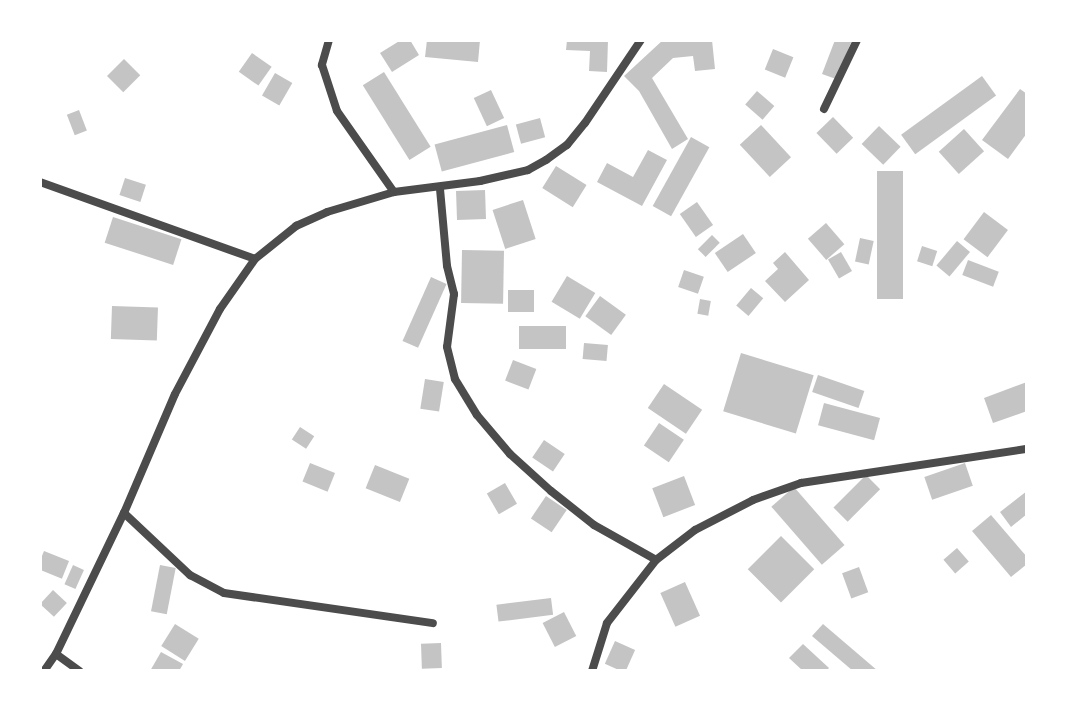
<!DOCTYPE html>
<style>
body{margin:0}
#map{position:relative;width:1067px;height:711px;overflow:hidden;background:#fff;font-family:"DejaVu Sans",sans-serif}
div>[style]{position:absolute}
.building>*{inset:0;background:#c4c4c4;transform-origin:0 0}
.minor>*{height:8px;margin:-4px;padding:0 4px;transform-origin:4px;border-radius:4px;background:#4c4c4c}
span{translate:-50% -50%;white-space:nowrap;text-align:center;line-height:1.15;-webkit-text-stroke:7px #fff;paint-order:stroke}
.frame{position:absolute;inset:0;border:42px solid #fff;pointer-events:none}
</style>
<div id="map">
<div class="building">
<div style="clip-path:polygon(401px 40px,410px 40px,419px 55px,392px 72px,380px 53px)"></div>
<div style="clip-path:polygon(427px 40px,480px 40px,478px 62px,425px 57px)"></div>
<div style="clip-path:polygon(567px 40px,608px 40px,607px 72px,589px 71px,590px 51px,566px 50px)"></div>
<div style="clip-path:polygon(663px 40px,712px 40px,715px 69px,695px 71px,693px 56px,673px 58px,652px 78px,688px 139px,672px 149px,639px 91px,624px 76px)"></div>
<div style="clip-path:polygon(835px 40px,852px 40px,836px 79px,822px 74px)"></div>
<div style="left:773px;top:49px;width:22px;height:22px;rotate:22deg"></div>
<div style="left:252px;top:53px;width:24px;height:23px;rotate:35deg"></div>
<div style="left:124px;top:59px;width:23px;height:24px;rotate:45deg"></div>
<div style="left:384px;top:72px;width:88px;height:25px;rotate:58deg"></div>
<div style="left:275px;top:73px;width:20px;height:26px;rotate:30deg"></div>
<div style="left:982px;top:76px;width:24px;height:100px;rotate:54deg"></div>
<div style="clip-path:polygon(1020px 89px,1027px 94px,1027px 133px,1008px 159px,982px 140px)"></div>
<div style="left:491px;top:90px;width:31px;height:19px;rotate:65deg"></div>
<div style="left:757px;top:91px;width:23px;height:18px;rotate:41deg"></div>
<div style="left:79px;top:110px;width:22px;height:13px;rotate:69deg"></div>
<div style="left:833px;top:117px;width:29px;height:23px;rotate:46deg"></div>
<div style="left:540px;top:118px;width:20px;height:25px;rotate:75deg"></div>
<div style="left:507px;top:125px;width:28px;height:75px;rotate:75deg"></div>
<div style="left:761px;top:125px;width:44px;height:29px;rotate:47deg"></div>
<div style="left:879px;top:126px;width:30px;height:25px;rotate:44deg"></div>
<div style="left:964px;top:129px;width:30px;height:34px;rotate:48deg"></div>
<div style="left:691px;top:137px;width:21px;height:79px;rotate:29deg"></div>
<div style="clip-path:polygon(648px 150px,667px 160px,642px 206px,597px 182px,607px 163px,633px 177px)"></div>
<div style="left:556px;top:166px;width:36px;height:26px;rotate:32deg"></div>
<div style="left:877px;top:171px;width:26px;height:128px"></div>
<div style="left:125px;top:178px;width:22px;height:18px;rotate:18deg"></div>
<div style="left:485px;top:190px;width:29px;height:29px;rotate:88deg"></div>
<div style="left:523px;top:200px;width:41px;height:32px;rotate:72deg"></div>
<div style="left:697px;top:202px;width:28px;height:21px;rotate:55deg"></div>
<div style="left:984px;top:212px;width:30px;height:34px;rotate:37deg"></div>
<div style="left:113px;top:217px;width:72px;height:27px;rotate:18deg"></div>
<div style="left:826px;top:223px;width:28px;height:24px;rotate:49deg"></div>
<div style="left:743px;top:234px;width:23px;height:34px;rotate:56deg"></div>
<div style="left:712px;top:235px;width:11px;height:20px;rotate:45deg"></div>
<div style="left:860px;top:238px;width:14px;height:24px;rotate:12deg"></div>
<div style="left:957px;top:241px;width:17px;height:32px;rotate:40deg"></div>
<div style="left:922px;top:246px;width:16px;height:16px;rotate:18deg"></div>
<div style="left:462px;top:250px;width:42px;height:53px;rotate:1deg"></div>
<div style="clip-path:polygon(785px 252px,809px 280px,785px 302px,765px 281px,778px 269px,773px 263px)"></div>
<div style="left:841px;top:252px;width:22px;height:15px;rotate:60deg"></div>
<div style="left:968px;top:260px;width:33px;height:16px;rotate:21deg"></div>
<div style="left:684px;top:270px;width:21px;height:18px;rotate:19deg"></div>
<div style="left:567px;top:276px;width:33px;height:30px;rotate:31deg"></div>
<div style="left:431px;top:277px;width:17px;height:70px;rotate:24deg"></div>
<div style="left:751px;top:288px;width:16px;height:23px;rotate:40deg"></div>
<div style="left:508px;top:290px;width:26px;height:22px"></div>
<div style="left:600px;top:296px;width:32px;height:25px;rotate:36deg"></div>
<div style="left:700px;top:299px;width:11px;height:15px;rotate:10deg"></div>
<div style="left:112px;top:306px;width:46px;height:33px;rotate:2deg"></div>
<div style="left:566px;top:326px;width:23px;height:47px;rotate:90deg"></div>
<div style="left:584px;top:343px;width:24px;height:16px;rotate:5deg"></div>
<div style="left:741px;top:353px;width:76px;height:61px;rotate:17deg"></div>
<div style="left:513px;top:360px;width:25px;height:22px;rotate:21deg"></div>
<div style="left:818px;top:375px;width:49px;height:18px;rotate:19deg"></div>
<div style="left:425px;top:379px;width:19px;height:30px;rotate:9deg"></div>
<div style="clip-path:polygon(1027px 382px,1027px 411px,993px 423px,984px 398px)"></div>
<div style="left:664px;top:384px;width:46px;height:29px;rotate:34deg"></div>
<div style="left:824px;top:403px;width:58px;height:23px;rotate:15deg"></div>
<div style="left:659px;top:423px;width:30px;height:27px;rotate:34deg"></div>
<div style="left:300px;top:427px;width:17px;height:15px;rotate:33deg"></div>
<div style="left:544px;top:440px;width:25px;height:21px;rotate:34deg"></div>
<div style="left:310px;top:463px;width:27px;height:20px;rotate:22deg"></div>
<div style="left:965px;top:463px;width:24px;height:43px;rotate:71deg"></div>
<div style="left:375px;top:465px;width:37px;height:25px;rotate:22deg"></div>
<div style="left:866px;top:475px;width:20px;height:46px;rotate:45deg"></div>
<div style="left:684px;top:476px;width:31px;height:34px;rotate:69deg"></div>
<div style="left:505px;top:483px;width:24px;height:21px;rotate:60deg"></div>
<div style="left:794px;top:487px;width:77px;height:30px;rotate:49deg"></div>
<div style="clip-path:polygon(1027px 491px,1027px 514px,1011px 527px,1000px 512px)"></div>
<div style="left:546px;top:496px;width:25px;height:27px;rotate:34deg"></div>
<div style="clip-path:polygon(991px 515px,1027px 557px,1027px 564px,1011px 577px,972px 531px)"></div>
<div style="left:781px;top:536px;width:47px;height:47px;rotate:45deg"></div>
<div style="left:957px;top:548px;width:18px;height:18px;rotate:49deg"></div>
<div style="left:44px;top:551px;width:27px;height:19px;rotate:22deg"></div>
<div style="left:73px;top:565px;width:12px;height:21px;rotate:24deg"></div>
<div style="left:160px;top:565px;width:16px;height:47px;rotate:11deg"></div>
<div style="left:859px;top:567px;width:27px;height:18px;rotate:70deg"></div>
<div style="left:685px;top:582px;width:37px;height:27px;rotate:66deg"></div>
<div style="left:53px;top:590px;width:19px;height:19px;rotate:43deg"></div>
<div style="left:551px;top:598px;width:17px;height:55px;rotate:83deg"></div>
<div style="left:564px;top:612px;width:27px;height:24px;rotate:63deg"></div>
<div style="left:175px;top:624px;width:28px;height:26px;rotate:32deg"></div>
<div style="clip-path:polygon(823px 624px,878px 671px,853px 671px,812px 636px)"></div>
<div style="left:615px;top:641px;width:22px;height:25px;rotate:24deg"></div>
<div style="left:441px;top:643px;width:25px;height:20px;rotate:88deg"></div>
<div style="clip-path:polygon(803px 644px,829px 668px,826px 671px,803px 671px,789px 658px)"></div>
<div style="clip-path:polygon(161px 652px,183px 664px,179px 671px,150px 671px)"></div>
</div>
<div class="minor">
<div style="left:329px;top:40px;width:26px;rotate:106deg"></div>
<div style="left:322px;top:65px;width:48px;rotate:71.9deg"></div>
<div style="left:337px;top:111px;width:99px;rotate:54.9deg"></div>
<div style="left:824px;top:109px;width:76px;rotate:-64.4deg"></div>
<div style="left:40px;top:182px;width:228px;rotate:19.7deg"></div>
<div style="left:440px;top:189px;width:77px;rotate:84.8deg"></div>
<div style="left:447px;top:266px;width:29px;rotate:76deg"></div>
<div style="left:454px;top:294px;width:53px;rotate:97.5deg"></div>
<div style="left:447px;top:347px;width:33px;rotate:76deg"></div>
<div style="left:455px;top:379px;width:42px;rotate:58.6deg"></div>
<div style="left:477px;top:415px;width:51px;rotate:49.8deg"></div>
<div style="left:510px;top:454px;width:55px;rotate:42.1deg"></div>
<div style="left:551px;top:491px;width:55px;rotate:38.3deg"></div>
<div style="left:594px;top:525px;width:71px;rotate:29.4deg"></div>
<div style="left:124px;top:513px;width:91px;rotate:43.2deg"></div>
<div style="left:190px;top:575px;width:38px;rotate:28deg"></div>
<div style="left:224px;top:593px;width:211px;rotate:8.2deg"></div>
<div style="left:56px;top:654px;width:29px;rotate:36deg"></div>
<div style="left:44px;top:671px;width:21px;rotate:-55deg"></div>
<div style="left:56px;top:654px;width:157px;rotate:-64.3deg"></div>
<div style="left:124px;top:513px;width:129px;rotate:-66.8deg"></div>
<div style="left:175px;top:394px;width:96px;rotate:-62.1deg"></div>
<div style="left:220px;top:309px;width:61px;rotate:-55deg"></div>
<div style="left:255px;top:259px;width:53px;rotate:-38.8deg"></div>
<div style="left:296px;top:226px;width:34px;rotate:-24deg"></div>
<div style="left:327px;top:212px;width:70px;rotate:-16.6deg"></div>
<div style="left:394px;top:192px;width:87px;rotate:-7.3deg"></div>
<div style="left:480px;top:181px;width:49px;rotate:-12.9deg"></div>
<div style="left:528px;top:170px;width:21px;rotate:-29deg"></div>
<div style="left:546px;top:160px;width:26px;rotate:-36deg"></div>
<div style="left:567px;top:145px;width:28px;rotate:-51deg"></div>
<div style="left:585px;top:123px;width:100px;rotate:-56deg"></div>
<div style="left:592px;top:671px;width:50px;rotate:-72.6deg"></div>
<div style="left:607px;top:623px;width:80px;rotate:-52.1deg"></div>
<div style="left:656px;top:560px;width:49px;rotate:-37.6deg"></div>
<div style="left:695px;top:530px;width:65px;rotate:-27.3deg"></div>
<div style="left:753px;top:500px;width:51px;rotate:-19.5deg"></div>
<div style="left:801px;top:483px;width:229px;rotate:-8.6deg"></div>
</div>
<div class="frame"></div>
</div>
